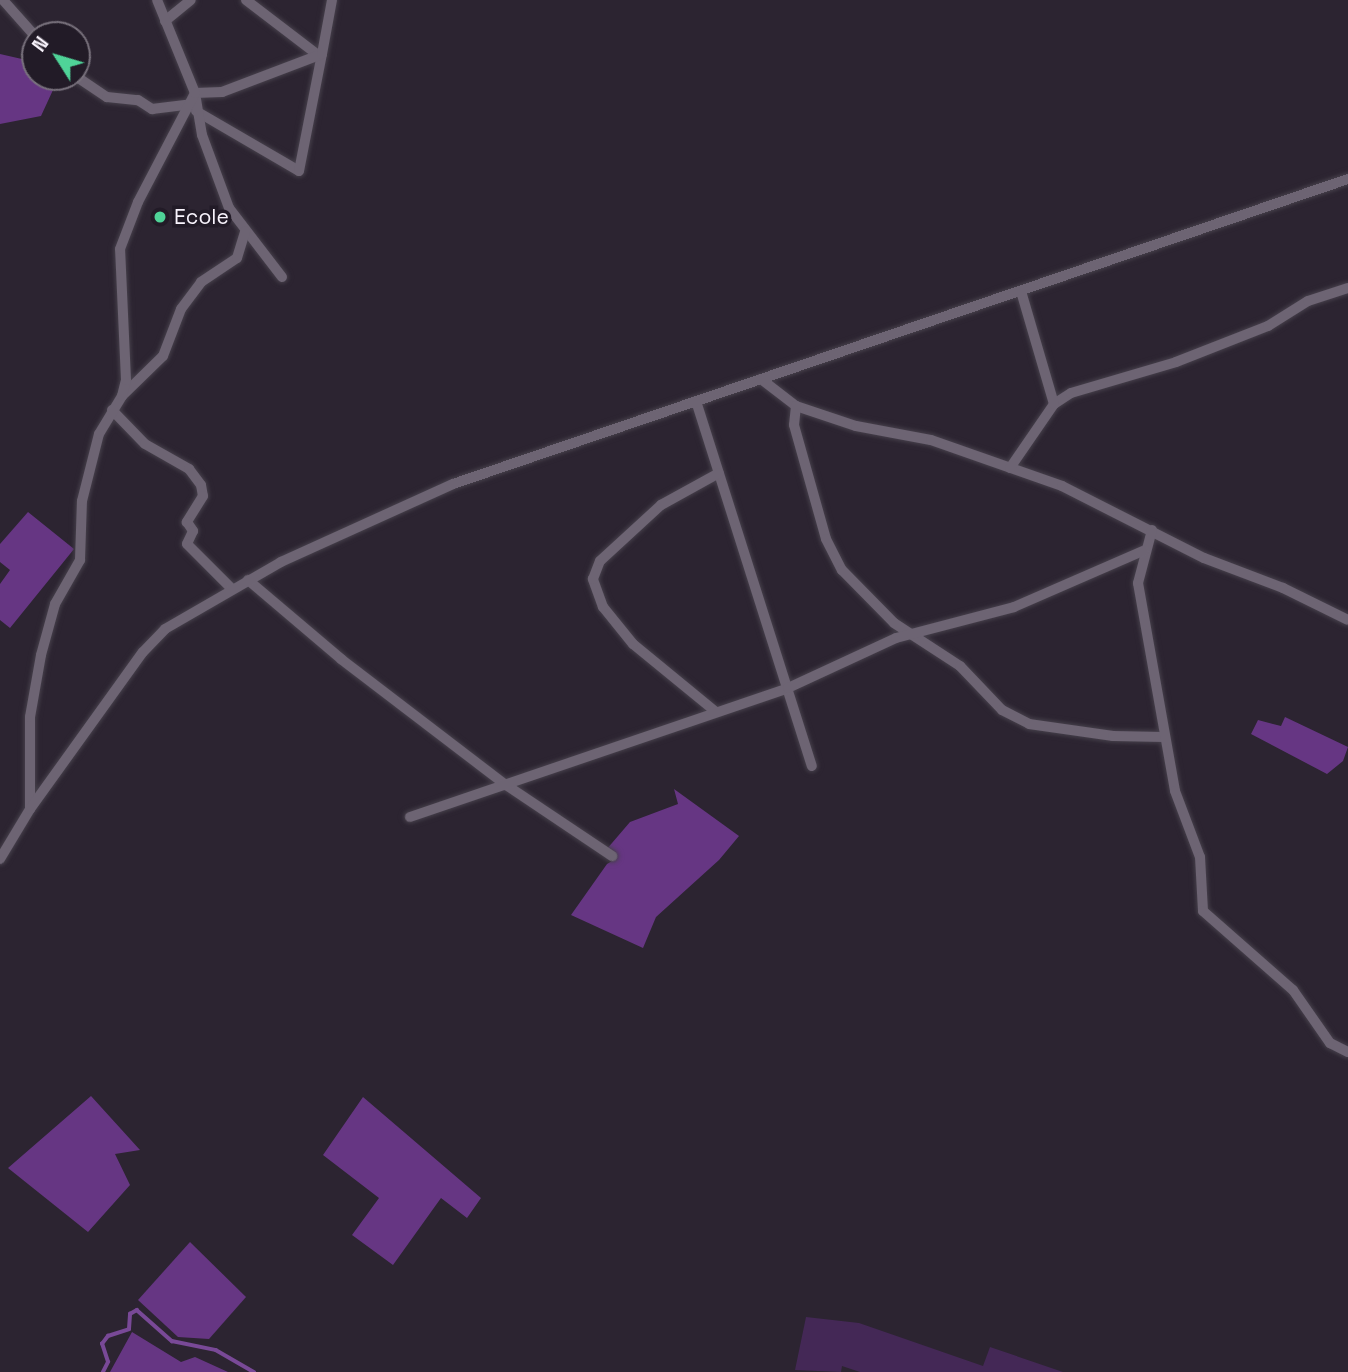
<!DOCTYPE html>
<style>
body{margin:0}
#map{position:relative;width:1348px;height:1372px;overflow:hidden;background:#2c2431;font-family:"Space Grotesk",sans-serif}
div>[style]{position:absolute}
.green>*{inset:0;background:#442856}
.forest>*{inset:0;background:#663683}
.stream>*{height:3.5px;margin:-1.75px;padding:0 1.75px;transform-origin:1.75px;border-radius:1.75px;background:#794997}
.roads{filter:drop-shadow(0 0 2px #46404b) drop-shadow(0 0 2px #46404b)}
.street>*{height:10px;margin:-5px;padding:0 5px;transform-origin:5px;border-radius:5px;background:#6d6473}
.dots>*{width:19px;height:19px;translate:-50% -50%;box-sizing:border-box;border:4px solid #221b27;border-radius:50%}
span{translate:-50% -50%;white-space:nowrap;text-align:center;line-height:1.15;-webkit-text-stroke:7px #221b27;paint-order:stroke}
.poi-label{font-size:21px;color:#f8f3fc}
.left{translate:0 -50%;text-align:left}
.north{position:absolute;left:21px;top:21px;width:70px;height:70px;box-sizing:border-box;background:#221b27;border:2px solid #78717c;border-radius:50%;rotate:307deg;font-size:19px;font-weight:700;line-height:28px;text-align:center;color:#f8f3fc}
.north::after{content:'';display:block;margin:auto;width:24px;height:32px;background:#4fd398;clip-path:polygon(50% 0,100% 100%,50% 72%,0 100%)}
</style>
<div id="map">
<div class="green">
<div style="clip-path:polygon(806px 1317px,859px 1323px,983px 1366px,990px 1347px,1063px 1372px,860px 1372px,842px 1366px,841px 1372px,795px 1370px)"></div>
</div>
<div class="forest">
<div style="clip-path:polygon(0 54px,35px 62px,35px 77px,59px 77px,41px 116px,0 124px)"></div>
<div style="clip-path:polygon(28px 512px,74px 549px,10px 628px,0 620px,0 584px,10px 570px,0 562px,0 544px)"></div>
<div style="clip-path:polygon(1285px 717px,1348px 747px,1343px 761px,1327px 774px,1251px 734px,1258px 720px,1281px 726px)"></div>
<div style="clip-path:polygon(674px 789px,739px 836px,719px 860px,656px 917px,643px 948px,571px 915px,607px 864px,617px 858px,606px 850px,630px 822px,678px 804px)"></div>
<div style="clip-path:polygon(91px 1096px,140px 1150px,115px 1154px,130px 1185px,88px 1232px,8px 1168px)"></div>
<div style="clip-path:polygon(363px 1097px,481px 1198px,467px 1218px,441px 1198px,393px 1265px,352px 1235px,379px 1198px,323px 1155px)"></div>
<div style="clip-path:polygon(190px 1242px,246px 1297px,209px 1339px,178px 1337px,138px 1300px)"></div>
<div style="clip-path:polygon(132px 1332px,181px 1362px,195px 1357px,228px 1372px,110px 1372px)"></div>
</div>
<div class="stream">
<div style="left:103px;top:1372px;width:11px;rotate:-63deg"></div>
<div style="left:108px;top:1362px;width:19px;rotate:-108deg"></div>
<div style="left:102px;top:1344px;width:10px;rotate:-53deg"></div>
<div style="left:108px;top:1336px;width:22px;rotate:-18deg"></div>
<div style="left:129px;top:1329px;width:15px;rotate:-86deg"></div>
<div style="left:130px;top:1314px;width:8px;rotate:-30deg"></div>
<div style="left:137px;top:1310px;width:47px;rotate:41.5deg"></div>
<div style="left:172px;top:1341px;width:45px;rotate:11.6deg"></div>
<div style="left:216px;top:1350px;width:44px;rotate:30.1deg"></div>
</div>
<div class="roads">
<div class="street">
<div style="left:3px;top:0;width:48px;rotate:48.4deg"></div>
<div style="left:246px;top:0;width:91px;rotate:37.4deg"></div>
<div style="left:165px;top:21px;width:33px;rotate:-39deg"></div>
<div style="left:77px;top:77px;width:36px;rotate:34deg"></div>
<div style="left:107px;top:97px;width:31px;rotate:6deg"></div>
<div style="left:138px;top:100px;width:17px;rotate:33deg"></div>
<div style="left:152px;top:109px;width:35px;rotate:-7deg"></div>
<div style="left:196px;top:111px;width:119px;rotate:30.2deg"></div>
<div style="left:299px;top:171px;width:119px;rotate:-78.9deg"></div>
<div style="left:282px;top:277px;width:87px;rotate:-127.5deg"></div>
<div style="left:229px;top:208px;width:78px;rotate:-110.3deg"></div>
<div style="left:202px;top:135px;width:43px;rotate:-99.5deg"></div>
<div style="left:195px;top:93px;width:27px;rotate:-2deg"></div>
<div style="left:222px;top:92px;width:107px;rotate:-20.8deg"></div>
<div style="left:322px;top:54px;width:55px;rotate:-79.5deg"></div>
<div style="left:761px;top:379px;width:44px;rotate:37.6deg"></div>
<div style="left:796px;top:406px;width:63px;rotate:18.4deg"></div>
<div style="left:856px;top:426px;width:76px;rotate:10.6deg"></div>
<div style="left:931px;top:440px;width:139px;rotate:19.3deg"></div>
<div style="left:1062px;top:486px;width:159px;rotate:26.9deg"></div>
<div style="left:1204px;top:558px;width:85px;rotate:20.8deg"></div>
<div style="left:1283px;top:588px;width:72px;rotate:26.2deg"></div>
<div style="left:122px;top:396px;width:57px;rotate:-44.3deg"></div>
<div style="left:163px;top:356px;width:50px;rotate:-69deg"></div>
<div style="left:181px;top:309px;width:34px;rotate:-53deg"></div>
<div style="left:201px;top:282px;width:43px;rotate:-33.7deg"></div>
<div style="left:237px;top:258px;width:28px;rotate:-73deg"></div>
<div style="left:696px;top:401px;width:383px;rotate:72.4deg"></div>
<div style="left:1054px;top:404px;width:20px;rotate:-33deg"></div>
<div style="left:1071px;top:393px;width:109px;rotate:-16.4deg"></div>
<div style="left:1176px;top:362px;width:99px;rotate:-21.4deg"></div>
<div style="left:1268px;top:326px;width:47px;rotate:-32deg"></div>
<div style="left:1308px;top:301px;width:42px;rotate:-18deg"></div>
<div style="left:796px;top:406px;width:19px;rotate:96deg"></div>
<div style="left:794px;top:425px;width:118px;rotate:74.3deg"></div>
<div style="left:826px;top:539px;width:35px;rotate:63deg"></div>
<div style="left:842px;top:570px;width:74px;rotate:45.5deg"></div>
<div style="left:894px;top:623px;width:79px;rotate:33.1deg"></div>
<div style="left:960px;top:666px;width:61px;rotate:46.3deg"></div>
<div style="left:1002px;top:710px;width:30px;rotate:27deg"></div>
<div style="left:1029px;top:724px;width:85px;rotate:8.1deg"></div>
<div style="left:1113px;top:736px;width:51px;rotate:1.1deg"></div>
<div style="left:112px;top:410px;width:47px;rotate:45.9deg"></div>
<div style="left:145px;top:444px;width:51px;rotate:29.6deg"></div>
<div style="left:189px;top:469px;width:20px;rotate:53deg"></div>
<div style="left:201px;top:485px;width:11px;rotate:80deg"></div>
<div style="left:203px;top:496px;width:31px;rotate:122deg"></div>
<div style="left:187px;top:522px;width:11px;rotate:56deg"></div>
<div style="left:193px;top:531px;width:14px;rotate:115deg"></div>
<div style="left:187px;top:544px;width:62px;rotate:45deg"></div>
<div style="left:1010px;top:468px;width:78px;rotate:-55.5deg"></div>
<div style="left:1054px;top:404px;width:118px;rotate:-106.3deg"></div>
<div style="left:1152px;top:530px;width:55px;rotate:104.8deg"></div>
<div style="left:1138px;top:583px;width:211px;rotate:79.9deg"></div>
<div style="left:1175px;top:791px;width:71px;rotate:69.3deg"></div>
<div style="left:1200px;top:857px;width:54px;rotate:86.8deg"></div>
<div style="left:1203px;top:911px;width:120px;rotate:41.3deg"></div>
<div style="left:1293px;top:990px;width:65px;rotate:55.1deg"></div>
<div style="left:1330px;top:1043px;width:20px;rotate:27deg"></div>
<div style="left:248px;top:580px;width:122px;rotate:40.3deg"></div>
<div style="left:341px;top:659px;width:208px;rotate:37.4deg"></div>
<div style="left:506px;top:785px;width:128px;rotate:33.8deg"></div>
<div style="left:716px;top:712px;width:107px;rotate:-140.7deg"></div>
<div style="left:633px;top:644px;width:48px;rotate:-129deg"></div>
<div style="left:603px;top:607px;width:30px;rotate:-110deg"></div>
<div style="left:593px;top:579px;width:19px;rotate:-69deg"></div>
<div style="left:600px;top:561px;width:83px;rotate:-42.6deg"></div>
<div style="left:661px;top:505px;width:66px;rotate:-28.9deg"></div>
<div style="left:30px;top:809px;width:92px;rotate:-90deg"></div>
<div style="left:30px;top:717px;width:63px;rotate:-79.9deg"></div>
<div style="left:41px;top:655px;width:53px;rotate:-74.6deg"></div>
<div style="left:55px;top:604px;width:51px;rotate:-60.4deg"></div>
<div style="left:80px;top:560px;width:59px;rotate:-88.1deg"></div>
<div style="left:82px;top:501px;width:69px;rotate:-75.8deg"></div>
<div style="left:99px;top:434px;width:44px;rotate:-58.8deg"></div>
<div style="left:122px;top:396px;width:16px;rotate:-76deg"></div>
<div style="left:126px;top:380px;width:131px;rotate:-92.6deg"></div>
<div style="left:120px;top:249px;width:50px;rotate:-69deg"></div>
<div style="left:138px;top:202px;width:123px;rotate:-62.4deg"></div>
<div style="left:195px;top:93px;width:100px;rotate:-112.2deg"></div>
<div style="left:410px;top:817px;width:399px;rotate:-18.8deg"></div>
<div style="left:788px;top:688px;width:119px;rotate:-24.8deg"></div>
<div style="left:896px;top:638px;width:122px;rotate:-14.7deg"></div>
<div style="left:1014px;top:607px;width:141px;rotate:-23.5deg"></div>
<div style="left:0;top:859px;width:58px;rotate:-59deg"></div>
<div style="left:30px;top:809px;width:193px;rotate:-54.3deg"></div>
<div style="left:143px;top:652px;width:32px;rotate:-46deg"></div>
<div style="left:165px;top:629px;width:134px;rotate:-30deg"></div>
<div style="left:281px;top:562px;width:189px;rotate:-24.4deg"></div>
<div style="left:453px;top:484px;width:946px;rotate:-18.82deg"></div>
</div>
</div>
<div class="dots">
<div style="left:160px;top:217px;background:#4fd398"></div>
</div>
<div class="poi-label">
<span class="left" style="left:174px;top:217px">Ecole</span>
</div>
<div class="north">N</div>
</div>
